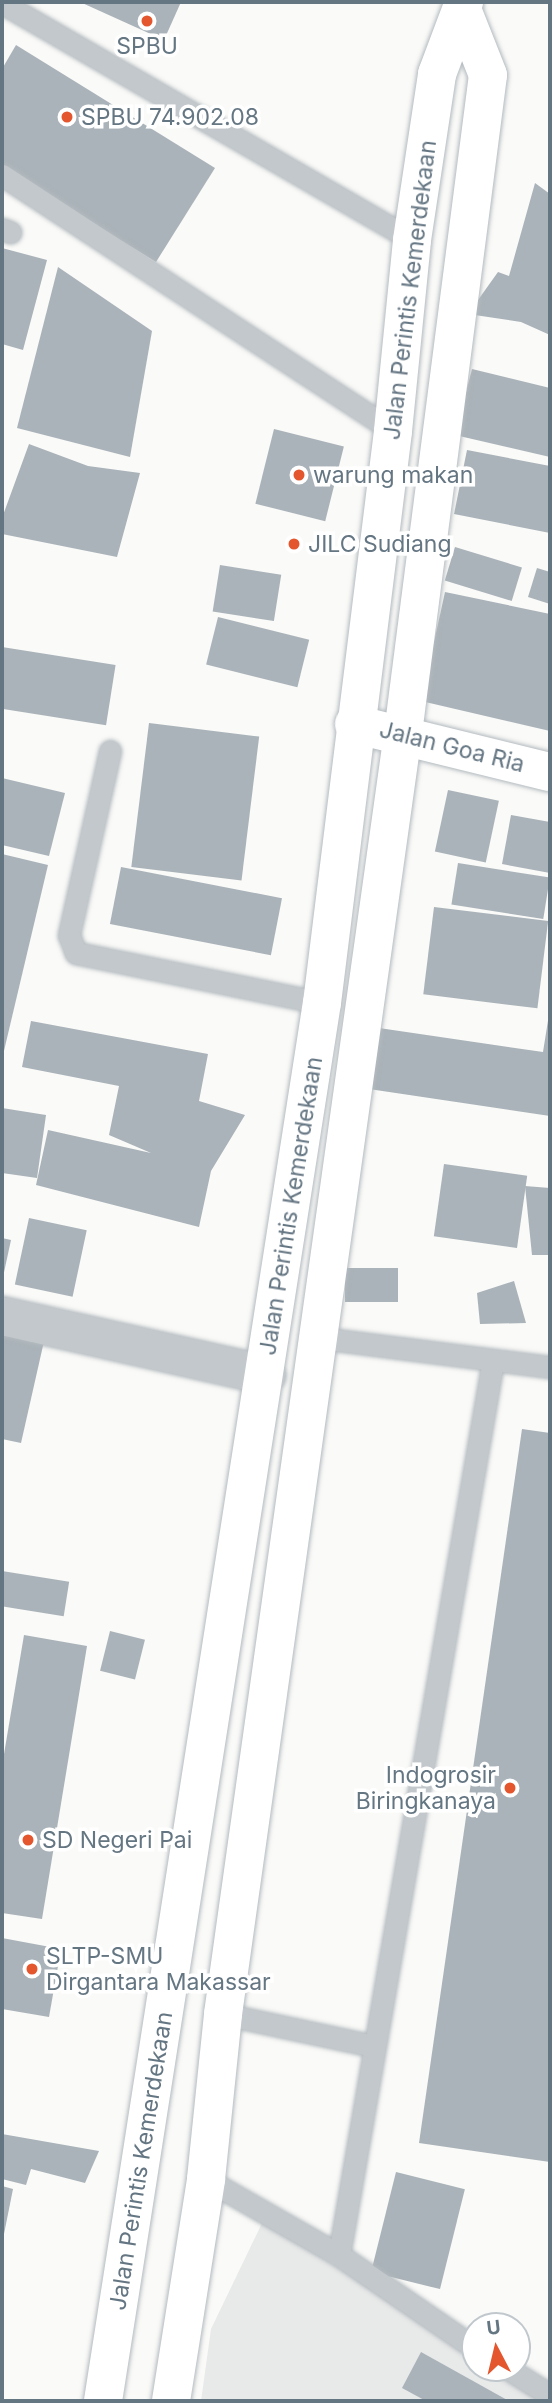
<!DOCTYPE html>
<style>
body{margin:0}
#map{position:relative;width:552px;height:2403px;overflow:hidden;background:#fafaf8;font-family:Inter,sans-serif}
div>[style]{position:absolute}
.built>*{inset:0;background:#e8e9e9}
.building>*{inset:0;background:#aab3b9;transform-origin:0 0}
.roads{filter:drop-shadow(0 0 2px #b3babf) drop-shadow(0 0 2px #b3babf)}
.service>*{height:21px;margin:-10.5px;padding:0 10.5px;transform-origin:10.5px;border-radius:10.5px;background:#c3c8cc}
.minor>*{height:38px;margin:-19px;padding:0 19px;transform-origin:19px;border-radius:19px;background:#c3c8cc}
.secondary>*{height:38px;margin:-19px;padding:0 19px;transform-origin:19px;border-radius:19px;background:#fff}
.trunk>*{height:38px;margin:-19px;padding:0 19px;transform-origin:19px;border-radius:19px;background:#fff}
.dots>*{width:19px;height:19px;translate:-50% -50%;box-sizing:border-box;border:4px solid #fff;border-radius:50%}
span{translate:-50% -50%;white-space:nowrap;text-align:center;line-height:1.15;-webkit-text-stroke:7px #fff;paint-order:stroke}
.poi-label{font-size:23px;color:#657683}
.left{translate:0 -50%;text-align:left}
.right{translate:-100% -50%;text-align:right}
.street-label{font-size:23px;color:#657683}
.frame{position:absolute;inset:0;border:4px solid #657683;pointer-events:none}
.north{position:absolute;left:461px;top:2312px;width:70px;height:70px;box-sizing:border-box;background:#fff;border:2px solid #c1c8cd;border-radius:50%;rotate:353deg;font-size:19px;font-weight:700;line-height:28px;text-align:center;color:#657683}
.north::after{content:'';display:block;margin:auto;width:24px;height:32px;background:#e4572e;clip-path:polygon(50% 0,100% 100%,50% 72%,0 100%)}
</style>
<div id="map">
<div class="built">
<div style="clip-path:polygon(263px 2221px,475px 2353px,475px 2368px,498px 2368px,550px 2401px,201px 2401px,211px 2329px)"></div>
</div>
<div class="building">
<div style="clip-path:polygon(80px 2px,181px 2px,164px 40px)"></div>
<div style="clip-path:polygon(16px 45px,215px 168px,156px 262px,2px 166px,2px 69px)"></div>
<div style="clip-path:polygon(535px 183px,550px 194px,550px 335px,521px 322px,468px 314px,498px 272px,509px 276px)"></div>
<div style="clip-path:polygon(2px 248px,47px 260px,23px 350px,2px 344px)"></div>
<div style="clip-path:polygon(58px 267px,152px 331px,130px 457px,17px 428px)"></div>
<div style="clip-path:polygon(472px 369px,550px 388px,550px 457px,455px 435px)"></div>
<div style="left:274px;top:429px;width:72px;height:77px;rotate:14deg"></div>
<div style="clip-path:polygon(29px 444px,88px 466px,140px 473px,117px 557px,2px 534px,2px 518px)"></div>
<div style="clip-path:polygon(467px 450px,550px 466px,550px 533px,454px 514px)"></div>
<div style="left:455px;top:547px;width:70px;height:35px;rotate:17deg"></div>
<div style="left:220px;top:565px;width:62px;height:47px;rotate:9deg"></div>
<div style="clip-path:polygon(537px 568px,550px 572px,550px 604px,528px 597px)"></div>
<div style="clip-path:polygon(445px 592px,550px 614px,550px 731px,421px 701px)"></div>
<div style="left:218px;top:617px;width:94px;height:49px;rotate:14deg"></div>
<div style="left:2px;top:647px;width:115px;height:61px;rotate:9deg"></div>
<div style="left:149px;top:723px;width:111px;height:145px;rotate:7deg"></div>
<div style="clip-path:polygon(2px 778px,65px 793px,49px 856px,2px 845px)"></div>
<div style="left:448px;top:790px;width:52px;height:63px;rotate:12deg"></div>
<div style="clip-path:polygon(511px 815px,550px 822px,550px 873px,502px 864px)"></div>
<div style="clip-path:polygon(2px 854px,48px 865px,3px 1055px,2px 1054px)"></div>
<div style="left:458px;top:863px;width:93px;height:42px;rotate:9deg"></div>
<div style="left:121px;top:867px;width:164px;height:58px;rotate:11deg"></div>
<div style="left:434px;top:907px;width:115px;height:88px;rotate:7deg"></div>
<div style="clip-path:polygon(550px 1008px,550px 1116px,369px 1089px,379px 1028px,543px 1052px)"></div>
<div style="clip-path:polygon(31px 1021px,208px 1054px,199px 1101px,245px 1115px,211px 1171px,199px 1227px,36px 1185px,48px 1130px,151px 1153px,109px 1135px,119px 1086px,22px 1067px)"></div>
<div style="clip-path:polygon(2px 1108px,46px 1115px,37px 1178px,2px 1173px)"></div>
<div style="left:444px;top:1164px;width:84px;height:73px;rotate:8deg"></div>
<div style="clip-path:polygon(525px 1186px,550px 1188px,550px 1255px,532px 1255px)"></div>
<div style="left:29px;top:1218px;width:59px;height:68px;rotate:12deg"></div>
<div style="clip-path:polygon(2px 1238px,11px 1240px,3px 1277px,2px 1277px)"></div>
<div style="left:345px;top:1268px;width:53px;height:34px"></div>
<div style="clip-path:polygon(514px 1281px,526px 1323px,480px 1324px,477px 1293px)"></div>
<div style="clip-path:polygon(2px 1318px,47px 1328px,21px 1443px,2px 1439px)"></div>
<div style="clip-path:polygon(522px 1429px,550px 1433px,550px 2162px,419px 2143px)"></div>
<div style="left:2px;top:1571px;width:68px;height:35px;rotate:9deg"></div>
<div style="left:110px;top:1631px;width:36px;height:41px;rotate:14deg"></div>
<div style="clip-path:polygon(24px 1635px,87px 1646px,42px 1919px,2px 1913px,2px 1766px)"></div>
<div style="clip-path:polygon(2px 1938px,61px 1949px,49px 2017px,2px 2009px)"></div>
<div style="clip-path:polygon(2px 2134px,99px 2151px,85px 2183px,31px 2169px,26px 2185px,2px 2179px)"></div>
<div style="left:396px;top:2172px;width:71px;height:103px;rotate:14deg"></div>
<div style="clip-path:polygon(2px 2186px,13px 2189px,3px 2239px,2px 2239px)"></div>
<div style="clip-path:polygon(421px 2352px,509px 2401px,426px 2401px,402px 2388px)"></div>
</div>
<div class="roads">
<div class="service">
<div style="left:2px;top:3px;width:474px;rotate:30deg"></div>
<div style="left:2px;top:175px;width:467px;rotate:33.2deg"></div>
<div style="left:2px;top:229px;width:9px;rotate:21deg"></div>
<div style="left:110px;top:751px;width:189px;rotate:102.6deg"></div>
<div style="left:69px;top:935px;width:19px;rotate:69deg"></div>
<div style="left:76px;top:953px;width:251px;rotate:11.5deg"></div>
<div style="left:320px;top:1338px;width:232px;rotate:7.2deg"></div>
<div style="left:223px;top:2014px;width:153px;rotate:12deg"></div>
<div style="left:206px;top:2179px;width:153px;rotate:29.7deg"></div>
<div style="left:339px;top:2255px;width:165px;rotate:34.4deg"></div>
<div style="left:339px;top:2255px;width:907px;rotate:-80.23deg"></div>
<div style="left:507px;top:2368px;width:51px;rotate:32.1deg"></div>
</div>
<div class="minor">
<div style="left:2px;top:1316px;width:271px;rotate:12.6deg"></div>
</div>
<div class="secondary">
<div style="left:354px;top:724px;width:202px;rotate:13.8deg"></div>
</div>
<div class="trunk">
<div style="left:103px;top:2401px;width:1415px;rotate:-81.1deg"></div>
<div style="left:322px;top:1003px;width:576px;rotate:-82.92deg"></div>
<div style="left:393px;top:431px;width:192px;rotate:-84.3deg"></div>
<div style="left:412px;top:240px;width:168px;rotate:-81.4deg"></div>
<div style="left:437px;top:74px;width:77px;rotate:-69.4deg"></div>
<div style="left:171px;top:2401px;width:225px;rotate:-81deg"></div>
<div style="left:206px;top:2179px;width:166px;rotate:-84.1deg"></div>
<div style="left:223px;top:2014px;width:1294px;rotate:-82deg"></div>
<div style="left:403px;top:733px;width:663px;rotate:-82.64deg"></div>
<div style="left:488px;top:75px;width:68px;rotate:-111.6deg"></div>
</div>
</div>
<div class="dots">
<div style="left:147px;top:21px;background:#e4572e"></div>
<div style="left:67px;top:117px;background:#e4572e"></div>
<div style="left:299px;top:475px;background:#e4572e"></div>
<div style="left:294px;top:544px;background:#e4572e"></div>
<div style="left:510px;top:1788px;background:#e4572e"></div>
<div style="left:28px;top:1840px;background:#e4572e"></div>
<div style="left:32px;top:1969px;background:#e4572e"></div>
</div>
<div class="poi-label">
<span style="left:147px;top:46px">SPBU</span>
<span class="left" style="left:81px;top:117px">SPBU 74.902.08</span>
<span class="left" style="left:313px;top:475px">warung makan</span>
<span class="left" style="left:308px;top:544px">JILC Sudiang</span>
<span class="right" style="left:496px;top:1788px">Indogrosir<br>Biringkanaya</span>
<span class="left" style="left:42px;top:1840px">SD Negeri Pai</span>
<span class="left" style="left:46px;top:1969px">SLTP-SMU<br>Dirgantara Makassar</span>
</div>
<div class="street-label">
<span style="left:410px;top:290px;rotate:-83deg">Jalan Perintis Kemerdekaan</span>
<span style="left:452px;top:747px;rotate:14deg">Jalan Goa Ria</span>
<span style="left:291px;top:1206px;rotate:-81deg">Jalan Perintis Kemerdekaan</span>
<span style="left:141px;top:2161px;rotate:-81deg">Jalan Perintis Kemerdekaan</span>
</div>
<div class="frame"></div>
<div class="north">U</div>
</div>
